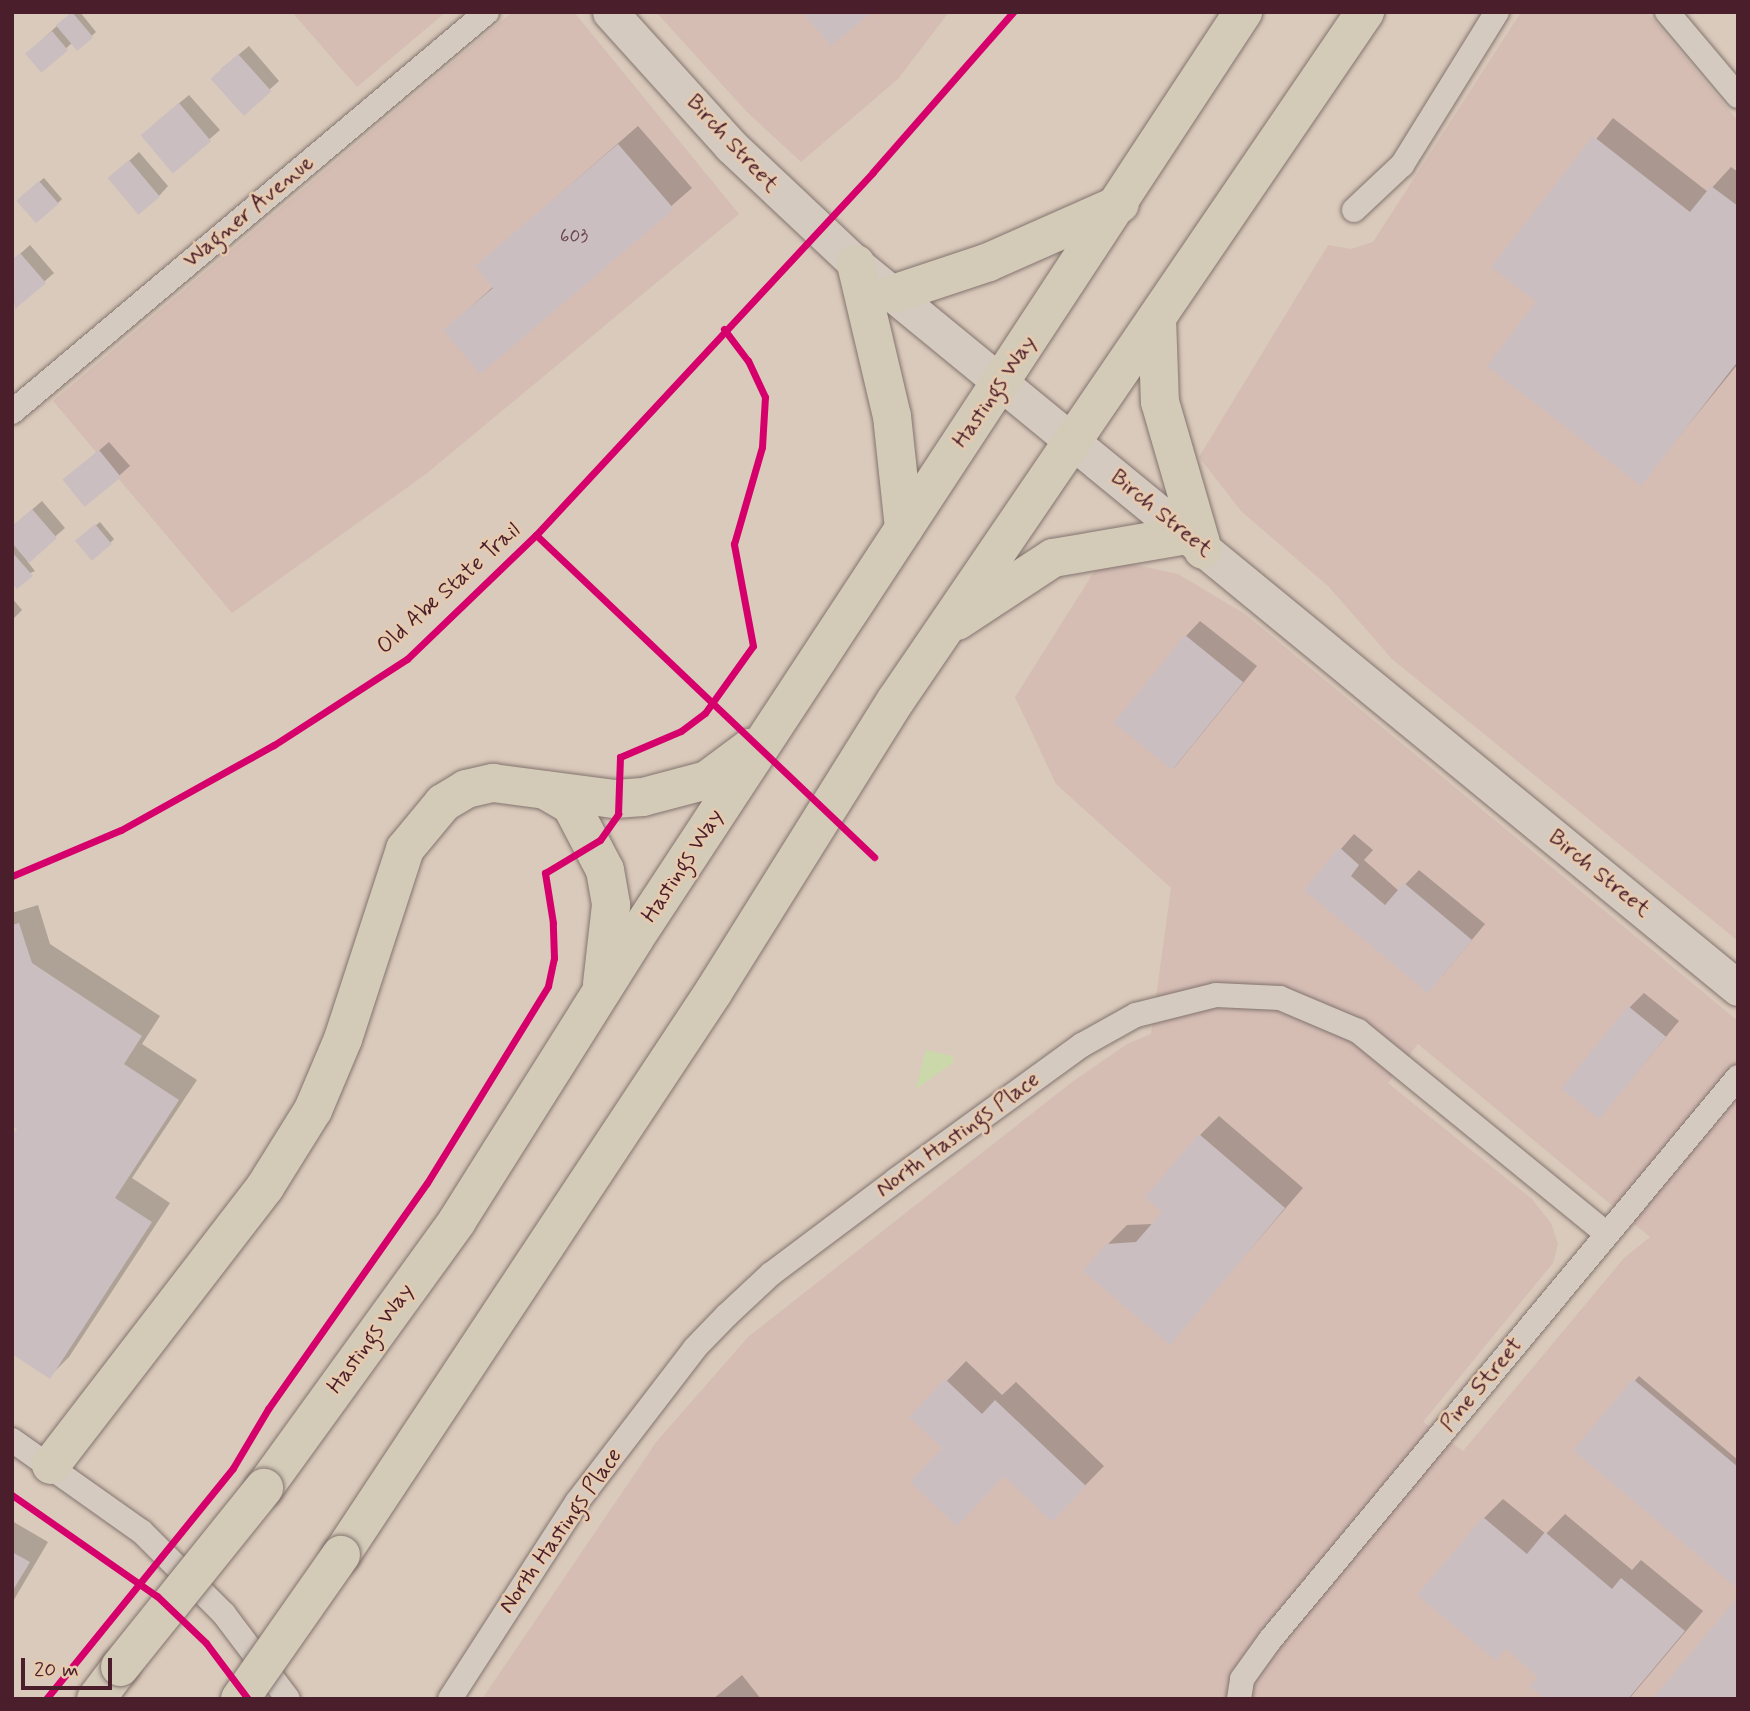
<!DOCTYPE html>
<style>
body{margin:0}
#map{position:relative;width:1750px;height:1711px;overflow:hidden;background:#dacabb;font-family:Mynerve,sans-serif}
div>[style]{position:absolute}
.built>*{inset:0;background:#d5bdb4}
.green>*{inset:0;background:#cbd8aa}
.shadow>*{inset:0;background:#0003}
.building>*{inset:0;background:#cbbec0;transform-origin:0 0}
.roads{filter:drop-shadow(0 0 2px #83746f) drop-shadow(0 0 2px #83746f)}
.minor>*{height:24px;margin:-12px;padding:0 12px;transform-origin:12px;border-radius:12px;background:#d5cac0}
.secondary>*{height:35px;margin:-17.5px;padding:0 17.5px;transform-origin:17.5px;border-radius:17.5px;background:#d5cac0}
.primary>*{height:38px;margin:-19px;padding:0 19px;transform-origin:19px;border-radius:19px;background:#d4cab8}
.bridges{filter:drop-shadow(0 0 2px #83746f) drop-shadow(0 0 2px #83746f)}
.primary-bridge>*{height:38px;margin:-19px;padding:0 19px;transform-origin:19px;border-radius:19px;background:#d4cab8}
.cycleway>*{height:7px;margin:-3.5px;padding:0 3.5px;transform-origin:3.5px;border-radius:3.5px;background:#d6006c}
span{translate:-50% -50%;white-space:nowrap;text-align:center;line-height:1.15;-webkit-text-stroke:5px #e7caae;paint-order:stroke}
.number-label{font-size:19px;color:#6a4750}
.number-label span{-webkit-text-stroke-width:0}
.street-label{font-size:23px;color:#4a1f2b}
.frame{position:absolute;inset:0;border:14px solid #4a1f2b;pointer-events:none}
.scale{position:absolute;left:21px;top:1658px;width:91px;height:32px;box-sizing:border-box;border:4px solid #4a1f2b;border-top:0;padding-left:9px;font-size:21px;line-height:24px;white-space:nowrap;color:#4a1f2b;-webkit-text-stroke:5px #e7caae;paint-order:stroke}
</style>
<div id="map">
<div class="built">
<div style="clip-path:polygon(292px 12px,446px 12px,357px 87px)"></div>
<div style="clip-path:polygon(512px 12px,574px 12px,739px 214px,426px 474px,232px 613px,53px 401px)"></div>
<div style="clip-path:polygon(656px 12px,949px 12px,898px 79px,801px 162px,747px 112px)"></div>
<div style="clip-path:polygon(1521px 12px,1647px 12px,1738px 121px,1738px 941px,1392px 659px,1329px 587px,1241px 511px,1199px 457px,1328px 245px,1351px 249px,1373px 242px)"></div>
<div style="clip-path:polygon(evenodd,1132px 564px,1178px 574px,1245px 614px,1738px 1021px,1738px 1699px,482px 1699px,657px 1441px,748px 1337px,1072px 1082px,1127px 1044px,1151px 1034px,1171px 888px,1056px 784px,1015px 697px,1097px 567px,1132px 564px,1418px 1044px,1650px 1237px,1624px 1258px,1463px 1451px,1423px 1422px,1553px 1263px,1558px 1244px,1551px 1223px,1532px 1199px,1388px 1083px,1418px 1044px)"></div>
</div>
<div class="green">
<div style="clip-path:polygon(926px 1050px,952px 1056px,954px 1062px,916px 1089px)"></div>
</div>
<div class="shadow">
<div style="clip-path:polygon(72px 12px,80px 12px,96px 32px,78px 48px,73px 42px,42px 70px,32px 49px)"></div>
<div style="clip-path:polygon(249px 46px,279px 81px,269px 90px,221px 69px)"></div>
<div style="clip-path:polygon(189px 95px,220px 130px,173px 171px,152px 126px)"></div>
<div style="clip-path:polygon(1613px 118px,1708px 192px,1731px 167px,1738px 172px,1738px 364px,1641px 483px,1539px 302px,1494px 266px)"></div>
<div style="clip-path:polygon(638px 126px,692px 188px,480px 372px,445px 330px,494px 286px,477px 266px)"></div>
<div style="clip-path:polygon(139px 152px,168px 186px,159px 196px,120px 169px)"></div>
<div style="clip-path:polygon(44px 178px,62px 199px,58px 203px,22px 196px)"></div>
<div style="clip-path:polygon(30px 245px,54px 273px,15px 307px,12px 261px)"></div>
<div style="clip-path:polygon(109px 442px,130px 466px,86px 505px,75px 471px)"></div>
<div style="clip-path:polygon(42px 501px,65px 528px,27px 561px,35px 571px,12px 581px,12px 527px)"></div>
<div style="clip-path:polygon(100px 522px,114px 539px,110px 543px,82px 537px)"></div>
<div style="clip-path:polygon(12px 598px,22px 610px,12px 620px)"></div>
<div style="clip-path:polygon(1200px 621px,1257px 666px,1174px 768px,1186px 636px)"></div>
<div style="clip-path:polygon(1354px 834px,1373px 850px,1364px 860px,1399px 891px,1419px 870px,1485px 924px,1442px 976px,1306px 889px)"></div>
<div style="clip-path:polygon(38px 905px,50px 944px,160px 1016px,142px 1044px,197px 1080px,132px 1178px,170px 1203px,69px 1357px,49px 1377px,19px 1128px,12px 1124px,12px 913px)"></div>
<div style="clip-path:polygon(1644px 993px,1679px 1021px,1600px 1117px,1629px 1008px)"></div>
<div style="clip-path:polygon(1219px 1116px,1303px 1188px,1170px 1342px,1107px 1245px,1127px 1225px,1154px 1224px,1165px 1211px,1200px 1135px)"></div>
<div style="clip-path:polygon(966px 1361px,1002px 1395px,1016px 1382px,1104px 1466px,1071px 1500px,944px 1448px,912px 1417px)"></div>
<div style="clip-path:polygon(1639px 1376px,1738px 1460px,1738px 1587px,1575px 1450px)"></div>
<div style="clip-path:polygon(1503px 1499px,1546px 1534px,1565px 1514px,1632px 1570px,1641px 1560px,1703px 1611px,1629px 1699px,1548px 1699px,1484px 1518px)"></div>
<div style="clip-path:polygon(12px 1521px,48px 1542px,12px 1603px)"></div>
<div style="clip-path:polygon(742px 1675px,761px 1699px,713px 1699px)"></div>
</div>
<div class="building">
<div style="left:72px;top:12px;width:33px;height:21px;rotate:50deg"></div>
<div style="clip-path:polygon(802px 12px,872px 12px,831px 46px)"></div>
<div style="left:52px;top:31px;width:25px;height:35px;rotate:50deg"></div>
<div style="left:238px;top:54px;width:50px;height:37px;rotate:48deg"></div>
<div style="left:179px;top:103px;width:50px;height:50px;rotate:50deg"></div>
<div style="clip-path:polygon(1593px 136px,1690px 212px,1711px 186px,1738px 206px,1738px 361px,1641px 486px,1487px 366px,1536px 302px,1491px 267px)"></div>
<div style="clip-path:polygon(618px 144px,674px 209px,480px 374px,443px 330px,493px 288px,475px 266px)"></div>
<div style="left:129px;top:160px;width:48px;height:28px;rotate:50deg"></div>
<div style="left:39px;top:181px;width:30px;height:30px;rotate:49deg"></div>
<div style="clip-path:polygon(20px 253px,46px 283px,15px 309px,12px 260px)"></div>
<div style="left:99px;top:450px;width:35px;height:47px;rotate:51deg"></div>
<div style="clip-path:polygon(32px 509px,57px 538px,29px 563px,12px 543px,12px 526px)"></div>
<div style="left:95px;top:524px;width:26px;height:26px;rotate:50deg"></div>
<div style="clip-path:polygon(12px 552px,33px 576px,17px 589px,12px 584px)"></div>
<div style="left:1185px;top:635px;width:75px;height:113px;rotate:39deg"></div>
<div style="clip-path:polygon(1339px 847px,1359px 865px,1351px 876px,1385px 905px,1404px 883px,1472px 940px,1428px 993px,1304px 890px)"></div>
<div style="clip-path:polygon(19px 923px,32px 963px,142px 1036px,124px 1064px,179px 1100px,115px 1198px,152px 1222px,50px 1379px,12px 1354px,12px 1135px,17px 1129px,12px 1126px,12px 925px)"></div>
<div style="left:1628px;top:1006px;width:49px;height:106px;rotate:39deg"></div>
<div style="clip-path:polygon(1199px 1134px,1285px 1208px,1170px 1345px,1083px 1271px,1106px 1244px,1136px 1242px,1162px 1212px,1145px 1197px)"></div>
<div style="clip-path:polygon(945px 1379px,982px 1414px,995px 1400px,1086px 1486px,1052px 1522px,1004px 1476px,957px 1526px,910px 1482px,942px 1448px,909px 1417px)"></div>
<div style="clip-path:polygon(1633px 1379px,1738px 1467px,1738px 1589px,1573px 1450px)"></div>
<div style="clip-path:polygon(1483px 1517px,1527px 1554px,1545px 1532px,1612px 1589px,1621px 1578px,1685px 1631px,1628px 1699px,1545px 1699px,1530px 1686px,1538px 1677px,1506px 1649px,1496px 1661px,1417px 1595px)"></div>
<div style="clip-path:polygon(12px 1552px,30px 1562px,12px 1592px)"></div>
<div style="clip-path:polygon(1738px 1597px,1738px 1699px,1652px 1699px)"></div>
</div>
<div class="roads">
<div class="minor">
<div style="left:1667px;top:12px;width:110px;rotate:49.8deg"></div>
<div style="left:1354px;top:210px;width:66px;rotate:-43.2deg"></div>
<div style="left:1402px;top:165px;width:180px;rotate:-58.2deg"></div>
<div style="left:12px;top:412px;width:621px;rotate:-40.1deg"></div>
<div style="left:12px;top:1440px;width:159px;rotate:35.3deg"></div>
<div style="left:142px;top:1532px;width:116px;rotate:45deg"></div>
<div style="left:224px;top:1614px;width:106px;rotate:53deg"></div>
<div style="left:450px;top:1699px;width:234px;rotate:-57.2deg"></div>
<div style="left:577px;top:1502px;width:194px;rotate:-52.5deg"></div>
<div style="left:695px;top:1348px;width:46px;rotate:-45.9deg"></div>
<div style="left:727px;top:1315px;width:60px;rotate:-43deg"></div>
<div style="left:771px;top:1274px;width:156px;rotate:-36.9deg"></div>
<div style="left:896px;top:1180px;width:230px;rotate:-36deg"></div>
<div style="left:1082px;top:1045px;width:62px;rotate:-29.1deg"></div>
<div style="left:1136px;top:1015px;width:82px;rotate:-14deg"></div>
<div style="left:1216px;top:995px;width:64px;rotate:2.7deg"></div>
<div style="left:1280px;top:998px;width:85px;rotate:22.9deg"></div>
<div style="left:1358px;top:1031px;width:321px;rotate:39.2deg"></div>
<div style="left:1239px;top:1699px;width:20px;rotate:-81deg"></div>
<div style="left:1242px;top:1679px;width:48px;rotate:-54.3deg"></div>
<div style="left:1270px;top:1640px;width:732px;rotate:-50.26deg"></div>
</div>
<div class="secondary">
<div style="left:610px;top:12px;width:181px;rotate:47.9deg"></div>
<div style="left:731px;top:146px;width:172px;rotate:43.3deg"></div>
<div style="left:856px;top:264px;width:1141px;rotate:39.38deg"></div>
</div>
<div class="primary">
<div style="left:856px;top:264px;width:156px;rotate:76.7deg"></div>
<div style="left:892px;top:416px;width:113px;rotate:83.9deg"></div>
<div style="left:893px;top:294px;width:101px;rotate:-18.4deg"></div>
<div style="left:989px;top:262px;width:143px;rotate:-23.9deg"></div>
<div style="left:1157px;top:318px;width:84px;rotate:88deg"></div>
<div style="left:1160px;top:402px;width:154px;rotate:73.8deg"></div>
<div style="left:957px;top:621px;width:115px;rotate:-33.3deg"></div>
<div style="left:1053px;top:558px;width:136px;rotate:-9.7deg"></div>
<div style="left:545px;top:790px;width:30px;rotate:30deg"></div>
<div style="left:571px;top:805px;width:73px;rotate:62.4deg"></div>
<div style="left:605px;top:870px;width:36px;rotate:80deg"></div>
<div style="left:611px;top:905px;width:80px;rotate:96.5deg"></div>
<div style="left:51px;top:1465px;width:351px;rotate:-52.4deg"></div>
<div style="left:265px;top:1187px;width:91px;rotate:-58.1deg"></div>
<div style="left:313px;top:1110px;width:77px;rotate:-67.1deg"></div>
<div style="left:343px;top:1039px;width:200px;rotate:-71.9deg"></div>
<div style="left:405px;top:849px;width:60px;rotate:-50.4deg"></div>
<div style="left:443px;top:803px;width:27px;rotate:-31deg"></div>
<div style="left:466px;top:789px;width:28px;rotate:-13deg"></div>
<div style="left:493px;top:783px;width:123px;rotate:7.5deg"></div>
<div style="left:615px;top:799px;width:28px;rotate:-4deg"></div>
<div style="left:643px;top:797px;width:66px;rotate:-14.9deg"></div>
<div style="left:707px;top:780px;width:54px;rotate:-36.7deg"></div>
<div style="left:264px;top:1488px;width:329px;rotate:-54.1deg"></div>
<div style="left:457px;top:1221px;width:334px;rotate:-57.8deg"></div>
<div style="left:635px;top:938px;width:1108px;rotate:-56.71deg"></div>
<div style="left:341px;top:1555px;width:676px;rotate:-56.52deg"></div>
<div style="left:714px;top:991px;width:343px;rotate:-58deg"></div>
<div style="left:896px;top:700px;width:833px;rotate:-55.72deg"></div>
<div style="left:96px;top:1699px;width:40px;rotate:-53deg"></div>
</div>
</div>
<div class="bridges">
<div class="primary-bridge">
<div style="left:120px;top:1667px;width:230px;rotate:-51.2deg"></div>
<div style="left:240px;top:1699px;width:176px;rotate:-55deg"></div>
</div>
</div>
<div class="cycleway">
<div style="left:536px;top:535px;width:467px;rotate:43.6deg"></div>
<div style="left:12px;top:876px;width:118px;rotate:-22.9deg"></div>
<div style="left:121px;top:830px;width:175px;rotate:-29.1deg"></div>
<div style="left:274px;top:745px;width:158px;rotate:-32.9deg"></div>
<div style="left:407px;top:659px;width:179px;rotate:-43.9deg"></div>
<div style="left:536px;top:535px;width:495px;rotate:-47.1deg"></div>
<div style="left:873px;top:172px;width:213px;rotate:-48.8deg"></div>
<div style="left:12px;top:1495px;width:177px;rotate:34.9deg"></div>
<div style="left:157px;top:1596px;width:68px;rotate:43.8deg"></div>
<div style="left:206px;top:1643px;width:70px;rotate:53.1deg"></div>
<div style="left:46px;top:1699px;width:297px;rotate:-51deg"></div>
<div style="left:233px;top:1468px;width:69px;rotate:-59.3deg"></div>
<div style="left:268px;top:1409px;width:276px;rotate:-54.9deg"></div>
<div style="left:427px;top:1183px;width:231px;rotate:-58.4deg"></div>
<div style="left:548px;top:986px;width:29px;rotate:-78deg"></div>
<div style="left:554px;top:958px;width:35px;rotate:-92deg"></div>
<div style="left:553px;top:923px;width:51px;rotate:-99.1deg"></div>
<div style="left:545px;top:873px;width:64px;rotate:-31deg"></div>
<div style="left:600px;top:840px;width:32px;rotate:-55deg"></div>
<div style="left:618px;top:814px;width:57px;rotate:-88deg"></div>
<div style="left:620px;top:757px;width:66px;rotate:-23.1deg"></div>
<div style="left:681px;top:731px;width:30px;rotate:-37deg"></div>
<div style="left:705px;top:713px;width:82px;rotate:-54.4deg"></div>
<div style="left:753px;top:646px;width:104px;rotate:-100.6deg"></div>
<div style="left:734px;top:544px;width:101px;rotate:-73.9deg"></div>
<div style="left:762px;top:447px;width:50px;rotate:-86.6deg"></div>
<div style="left:765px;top:397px;width:40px;rotate:-115deg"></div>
<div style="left:748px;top:361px;width:40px;rotate:-127deg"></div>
</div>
<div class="number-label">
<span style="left:574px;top:237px">603</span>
</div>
<div class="street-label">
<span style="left:732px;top:144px;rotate:47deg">Birch Street</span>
<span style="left:249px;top:212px;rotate:-40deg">Wagner Avenue</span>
<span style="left:995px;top:392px;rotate:-56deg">Hastings Way</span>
<span style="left:1161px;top:514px;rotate:39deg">Birch Street</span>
<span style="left:449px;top:589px;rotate:-42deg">Old Abe State Trail</span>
<span style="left:683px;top:866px;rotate:-57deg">Hastings Way</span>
<span style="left:1599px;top:874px;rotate:39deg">Birch Street</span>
<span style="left:958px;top:1135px;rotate:-36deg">North Hastings Place</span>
<span style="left:371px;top:1339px;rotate:-54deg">Hastings Way</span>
<span style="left:1482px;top:1385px;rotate:-50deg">Pine Street</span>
<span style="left:561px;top:1531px;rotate:-55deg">North Hastings Place</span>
</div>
<div class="frame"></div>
<div class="scale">20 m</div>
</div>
